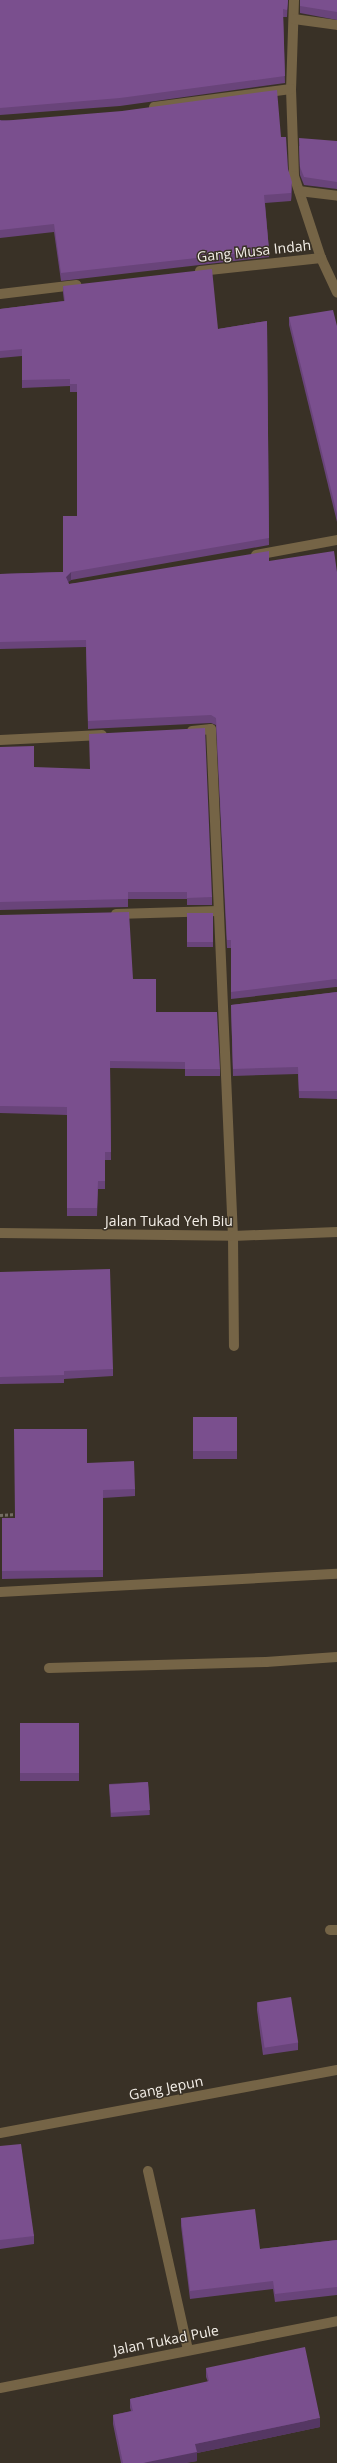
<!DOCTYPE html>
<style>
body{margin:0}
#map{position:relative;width:337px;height:2463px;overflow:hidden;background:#393126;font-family:"Open Sans",sans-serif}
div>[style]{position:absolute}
.path>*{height:2.5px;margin-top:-1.25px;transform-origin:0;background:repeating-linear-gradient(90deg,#746d63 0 3px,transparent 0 5px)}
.street>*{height:10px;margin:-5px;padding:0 5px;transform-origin:5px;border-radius:5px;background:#756446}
.wall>*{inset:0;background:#69447a;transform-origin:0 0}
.shaded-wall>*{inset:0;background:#553763}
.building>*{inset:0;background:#7a4f8e;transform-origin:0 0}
span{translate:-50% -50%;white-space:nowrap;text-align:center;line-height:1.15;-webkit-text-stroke:3px #393126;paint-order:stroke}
.street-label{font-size:14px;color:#f4efe8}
</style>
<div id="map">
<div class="path">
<div style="left:0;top:1515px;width:17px;rotate:-3deg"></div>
</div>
<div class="street">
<div style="left:294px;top:0;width:89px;rotate:91.9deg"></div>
<div style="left:291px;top:89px;width:87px;rotate:88deg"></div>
<div style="left:294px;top:176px;width:86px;rotate:71.8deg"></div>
<div style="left:321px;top:258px;width:38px;rotate:65deg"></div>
<div style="left:294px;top:19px;width:43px;rotate:7.9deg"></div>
<div style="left:154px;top:107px;width:138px;rotate:-7.5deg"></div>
<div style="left:299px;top:191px;width:38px;rotate:7deg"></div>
<div style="left:200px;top:271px;width:122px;rotate:-6.1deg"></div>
<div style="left:0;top:294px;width:77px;rotate:-6.8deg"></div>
<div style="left:256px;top:555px;width:82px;rotate:-10.5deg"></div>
<div style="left:192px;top:731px;width:19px;rotate:-6deg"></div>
<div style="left:211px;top:729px;width:507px;rotate:87.52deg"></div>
<div style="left:233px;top:1236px;width:110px;rotate:89.5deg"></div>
<div style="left:0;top:740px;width:102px;rotate:-2.8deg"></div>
<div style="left:116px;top:914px;width:102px;rotate:-1.7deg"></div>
<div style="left:0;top:1233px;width:233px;rotate:0.7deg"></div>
<div style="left:233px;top:1236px;width:104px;rotate:-2.2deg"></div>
<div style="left:0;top:1592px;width:337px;rotate:-3.1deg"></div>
<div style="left:49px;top:1668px;width:217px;rotate:-1.6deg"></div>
<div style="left:266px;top:1662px;width:71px;rotate:-4deg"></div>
<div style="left:330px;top:1930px;width:7px"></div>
<div style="left:0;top:2133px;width:343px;rotate:-10.6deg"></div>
<div style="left:148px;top:2171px;width:183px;rotate:77.4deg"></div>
<div style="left:0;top:2388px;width:344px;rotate:-11.2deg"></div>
</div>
<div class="wall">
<div style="clip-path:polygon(0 0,288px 0,287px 17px,283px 17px,285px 83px,120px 106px,0 115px)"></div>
<div style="clip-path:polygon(300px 0,337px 0,337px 20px,300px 13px)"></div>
<div style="clip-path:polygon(0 120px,281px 137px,292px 190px,291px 201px,265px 203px,269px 250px,269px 257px,61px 281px,54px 232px,0 238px)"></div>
<div style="clip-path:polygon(337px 141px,337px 189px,304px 185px,300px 175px,299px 146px)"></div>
<div style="clip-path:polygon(63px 286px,218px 329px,267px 321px,269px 545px,71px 580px,68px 582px,69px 584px,269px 561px,337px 572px,337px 987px,336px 987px,231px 999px,231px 948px,227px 948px,216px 725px,211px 723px,88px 729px,86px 647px,0 649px,0 574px,63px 572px,77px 516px,77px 392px,70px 392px,70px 386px,22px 388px,22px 356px,0 358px,0 309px,64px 301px,63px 293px)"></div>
<div style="clip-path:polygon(289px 317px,337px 326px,337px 522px,289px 325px)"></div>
<div style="clip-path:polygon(0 747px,34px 767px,212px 897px,212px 905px,187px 905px,187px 899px,128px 899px,128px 907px,0 910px)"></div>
<div style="left:187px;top:913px;width:26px;height:34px"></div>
<div style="clip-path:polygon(0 915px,133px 979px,156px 1012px,220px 1069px,220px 1076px,185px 1076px,185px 1069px,110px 1068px,111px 1160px,105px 1160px,105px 1189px,98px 1189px,97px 1216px,67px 1216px,67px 1115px,0 1113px)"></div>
<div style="clip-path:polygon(337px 992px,337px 1099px,299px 1098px,298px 1074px,233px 1076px,231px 1005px)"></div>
<div style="clip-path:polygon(0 1272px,113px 1369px,113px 1376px,64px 1379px,64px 1383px,0 1384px)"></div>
<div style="left:237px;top:1417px;width:42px;height:44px;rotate:90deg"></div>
<div style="clip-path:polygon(87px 1463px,135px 1489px,135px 1496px,103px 1498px,103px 1577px,2px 1579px,2px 1518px,15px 1518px)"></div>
<div style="left:79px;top:1723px;width:58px;height:59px;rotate:90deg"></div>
<div style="left:148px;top:1782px;width:33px;height:39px;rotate:87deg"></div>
<div style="clip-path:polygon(257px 2002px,298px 2042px,298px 2050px,263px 2055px,257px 2010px)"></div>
<div style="clip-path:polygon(0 2146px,34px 2236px,34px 2244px,0 2249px)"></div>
<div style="clip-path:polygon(181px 2218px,260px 2249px,337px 2240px,337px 2295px,275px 2302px,273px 2289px,190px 2299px,181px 2226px)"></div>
<div style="clip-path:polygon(206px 2368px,320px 2427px,197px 2453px,197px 2461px,185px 2463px,121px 2463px,113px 2424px,113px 2415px,131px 2411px,130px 2408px,130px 2399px,208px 2382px,206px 2377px)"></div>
</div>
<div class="shaded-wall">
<div style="clip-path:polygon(292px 182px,292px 190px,291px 201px,291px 193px)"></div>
<div style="clip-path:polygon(71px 572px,71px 580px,66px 584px,66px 577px)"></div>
<div style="clip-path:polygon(320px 2418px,320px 2427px,197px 2453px,197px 2461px,185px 2463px,143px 2463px,195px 2444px)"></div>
</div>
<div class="building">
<div style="clip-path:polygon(0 0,288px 0,287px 10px,283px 9px,285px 76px,120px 98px,0 108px)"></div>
<div style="clip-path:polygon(300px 0,337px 0,337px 12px,300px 6px)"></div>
<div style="clip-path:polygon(277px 90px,281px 137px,286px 137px,288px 169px,292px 182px,291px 193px,264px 195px,269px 250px,61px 273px,54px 224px,0 230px,0 120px,1px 121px,122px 111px)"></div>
<div style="clip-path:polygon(299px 138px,337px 141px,337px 182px,304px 177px,300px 167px)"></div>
<div style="clip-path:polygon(212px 269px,218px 329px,267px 321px,269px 538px,71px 572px,66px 577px,69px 584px,269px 551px,269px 561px,334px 551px,337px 572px,337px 980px,336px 979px,231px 992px,231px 940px,227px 940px,216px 718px,211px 715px,88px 721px,86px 640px,0 642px,0 574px,63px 572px,63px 516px,77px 516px,77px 384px,70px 384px,70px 379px,22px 380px,22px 349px,0 351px,0 309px,65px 301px,63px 286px)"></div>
<div style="clip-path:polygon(333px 310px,337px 326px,337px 514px,289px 317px)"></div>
<div style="clip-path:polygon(205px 728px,212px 897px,187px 898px,187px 892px,128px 892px,128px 899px,0 902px,0 747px,34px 746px,34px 767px,90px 769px,89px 734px)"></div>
<div style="clip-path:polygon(129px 912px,133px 979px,156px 979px,156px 1012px,217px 1012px,220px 1069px,185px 1069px,185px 1062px,110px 1061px,111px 1152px,105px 1152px,105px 1181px,98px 1181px,97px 1208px,67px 1208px,67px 1107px,0 1106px,0 915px)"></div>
<div style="left:187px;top:913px;width:26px;height:29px"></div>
<div style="clip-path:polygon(337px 992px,337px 1091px,299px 1091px,298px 1067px,233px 1069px,231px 1005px)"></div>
<div style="clip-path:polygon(110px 1269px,113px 1369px,64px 1371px,64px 1375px,0 1377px,0 1272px)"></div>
<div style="left:237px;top:1417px;width:34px;height:44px;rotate:90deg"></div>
<div style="clip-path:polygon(14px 1429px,87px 1429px,87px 1463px,134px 1461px,135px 1489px,103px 1490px,103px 1570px,2px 1571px,2px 1518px,15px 1518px)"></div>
<div style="left:79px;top:1723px;width:50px;height:59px;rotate:90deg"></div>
<div style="left:148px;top:1782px;width:28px;height:39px;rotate:86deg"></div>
<div style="left:291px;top:1997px;width:46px;height:34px;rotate:81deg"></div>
<div style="clip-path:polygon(21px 2144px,34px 2236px,0 2240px,0 2146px)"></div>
<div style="clip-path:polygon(255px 2209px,260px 2249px,337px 2240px,337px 2287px,275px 2294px,273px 2281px,190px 2291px,181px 2218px)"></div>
<div style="clip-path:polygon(305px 2347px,320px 2418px,195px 2444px,197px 2452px,143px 2463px,123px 2463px,113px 2415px,133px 2411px,130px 2399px,209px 2381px,206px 2368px)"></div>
</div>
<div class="street-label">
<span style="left:254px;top:251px;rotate:-6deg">Gang Musa Indah</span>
<span style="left:169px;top:1221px">Jalan Tukad Yeh Biu</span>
<span style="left:166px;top:2088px;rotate:-11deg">Gang Jepun</span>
<span style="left:166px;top:2340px;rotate:-11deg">Jalan Tukad Pule</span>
</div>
</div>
